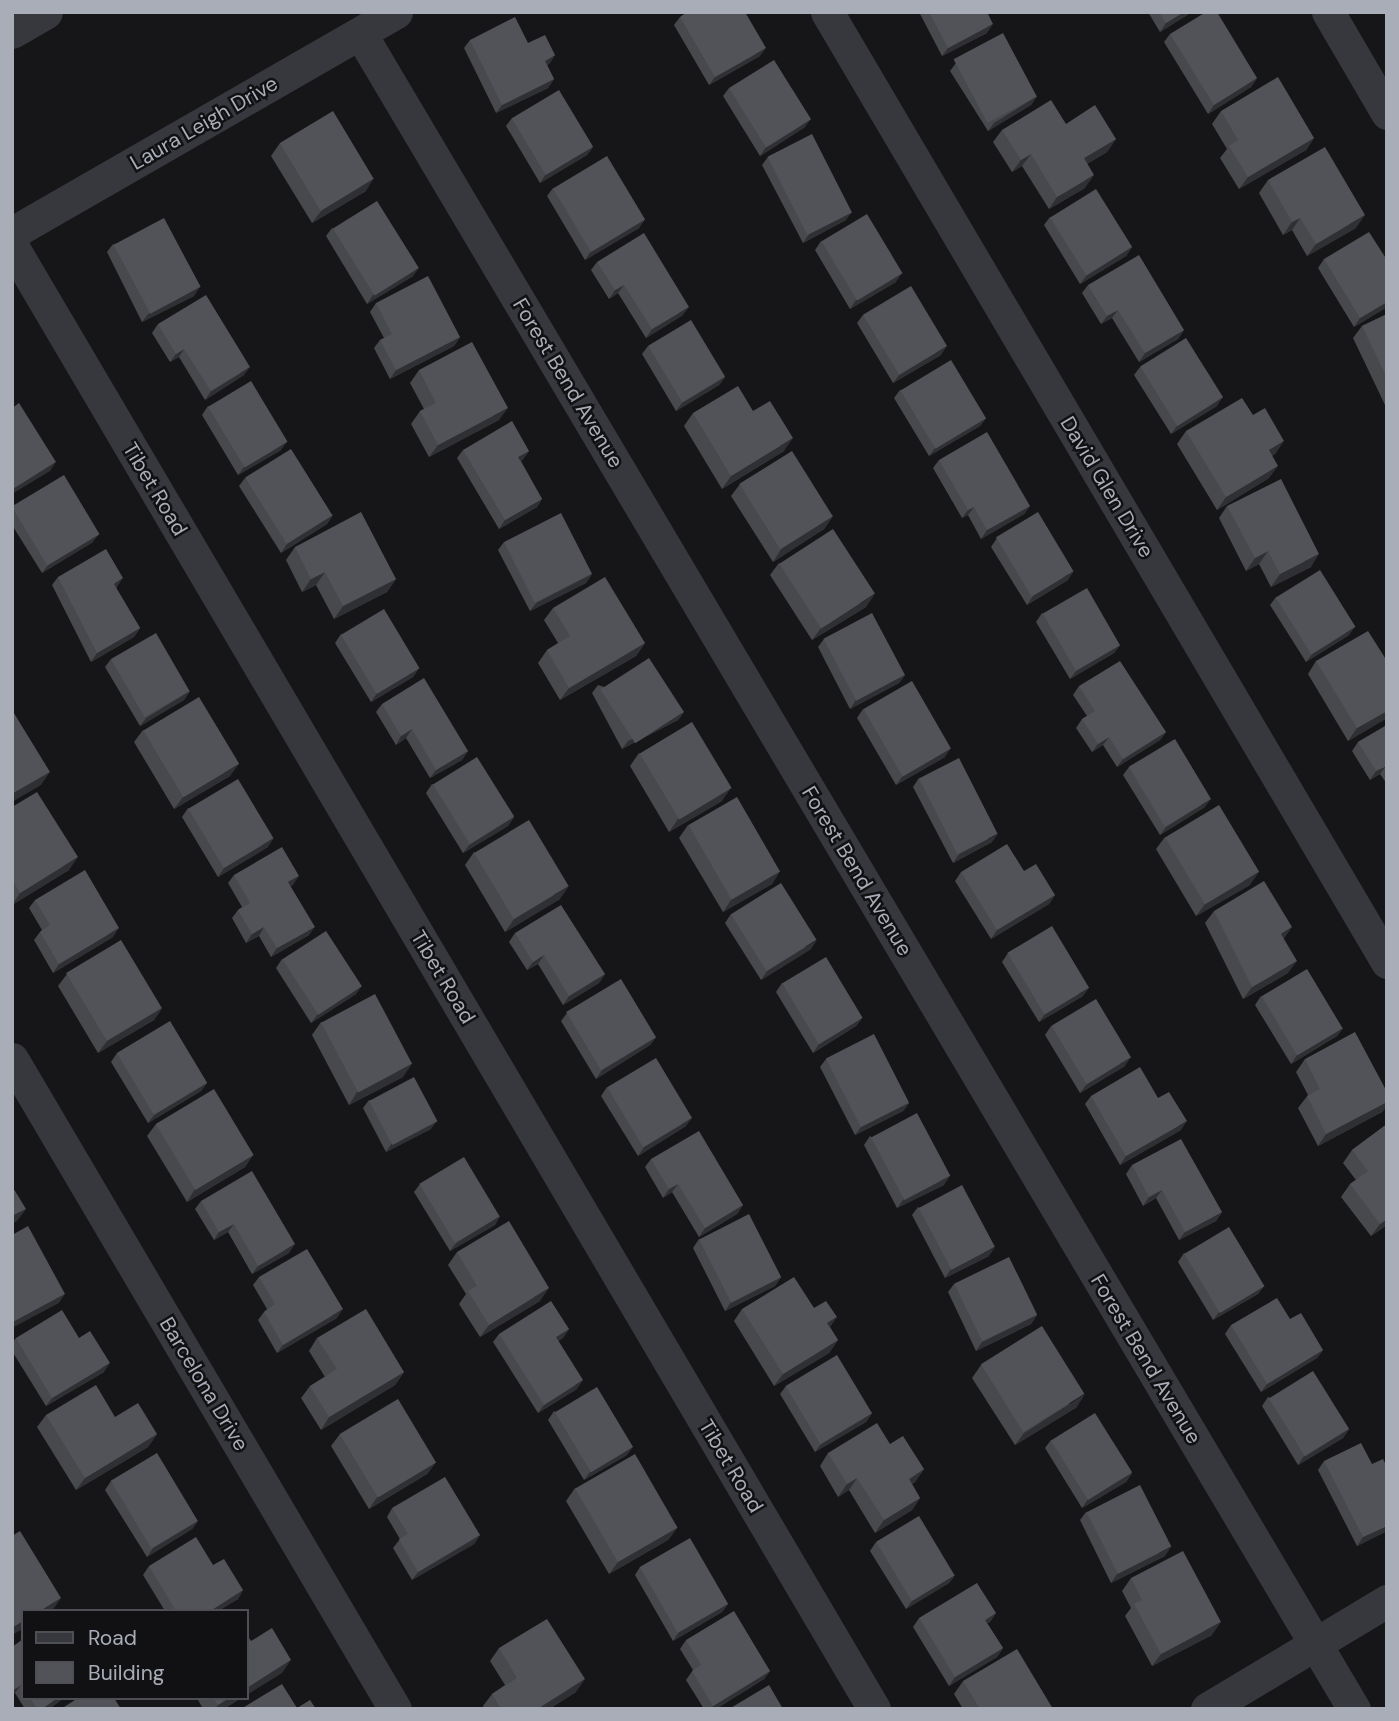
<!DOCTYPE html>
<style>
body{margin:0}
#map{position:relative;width:1399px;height:1721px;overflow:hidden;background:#161618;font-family:"DM Sans",sans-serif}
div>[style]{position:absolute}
.minor>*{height:33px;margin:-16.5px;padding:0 16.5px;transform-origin:16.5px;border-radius:16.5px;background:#37383d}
.wall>*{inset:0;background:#47494d}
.shaded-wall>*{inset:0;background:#2f3033}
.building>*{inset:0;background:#525359;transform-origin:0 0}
span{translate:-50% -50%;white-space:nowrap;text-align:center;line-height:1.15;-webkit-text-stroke:5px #111113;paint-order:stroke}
.street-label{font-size:21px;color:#a8adb8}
.frame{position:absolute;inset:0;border:14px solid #a8adb8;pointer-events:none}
.legend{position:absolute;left:21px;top:1609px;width:228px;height:91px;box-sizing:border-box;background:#111113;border:2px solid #4d4f55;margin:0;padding:9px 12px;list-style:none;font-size:21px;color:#a8adb8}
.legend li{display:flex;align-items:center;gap:14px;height:35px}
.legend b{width:35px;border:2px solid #4d4f55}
</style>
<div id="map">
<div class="minor">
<div style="left:827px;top:12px;width:1103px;rotate:59.48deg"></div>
<div style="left:1328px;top:12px;width:117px;rotate:59.7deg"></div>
<div style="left:12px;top:32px;width:39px;rotate:-30deg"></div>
<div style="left:360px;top:33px;width:1949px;rotate:59.33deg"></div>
<div style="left:12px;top:233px;width:443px;rotate:-29.9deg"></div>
<div style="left:12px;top:246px;width:1698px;rotate:59.49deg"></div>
<div style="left:12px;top:1059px;width:754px;rotate:59.49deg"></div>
<div style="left:1207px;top:1709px;width:210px;rotate:-31deg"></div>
</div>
<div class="wall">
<div style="clip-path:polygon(919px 12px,987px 12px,987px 33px,942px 56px)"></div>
<div style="clip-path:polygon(1148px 12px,1192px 12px,1160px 32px)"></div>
<div style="clip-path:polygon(680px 17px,760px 56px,709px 85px,674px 25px)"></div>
<div style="clip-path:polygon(1170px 34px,1257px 78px,1251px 87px,1208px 114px,1164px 42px)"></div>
<div style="clip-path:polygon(470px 40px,528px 43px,555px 55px,549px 64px,547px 65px,554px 79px,548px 88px,496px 113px,464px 48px)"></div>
<div style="clip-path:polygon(956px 63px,1037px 96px,1031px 105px,988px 131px,950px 71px)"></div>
<div style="clip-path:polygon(729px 88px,805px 127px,760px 156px,723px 96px)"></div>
<div style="clip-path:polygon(1221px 111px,1314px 138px,1306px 150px,1239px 189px,1220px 158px,1227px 149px,1212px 124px)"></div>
<div style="clip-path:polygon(512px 118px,593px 147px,587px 155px,540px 183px,506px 126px)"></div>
<div style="clip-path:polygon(1066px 124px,1116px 139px,1107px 152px,1087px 164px,1085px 188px,1049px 209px,1022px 166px,1012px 172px,993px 142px,1002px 130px)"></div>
<div style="clip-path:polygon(280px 143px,366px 191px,312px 223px,271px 156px)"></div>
<div style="clip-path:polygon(768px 157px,846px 220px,803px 243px,762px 165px)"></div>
<div style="clip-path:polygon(1268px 180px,1356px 228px,1307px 256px,1292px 230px,1283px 235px,1259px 193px)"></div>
<div style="clip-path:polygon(553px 188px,645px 219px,639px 228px,585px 260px,547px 196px)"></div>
<div style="clip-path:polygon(1050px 217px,1132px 247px,1126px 256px,1080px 284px,1044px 225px)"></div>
<div style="clip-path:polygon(332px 228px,413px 276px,367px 304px,326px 236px)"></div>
<div style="clip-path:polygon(821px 241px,896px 282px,850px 309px,815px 250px)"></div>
<div style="clip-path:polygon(113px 244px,194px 296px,142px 322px,107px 252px)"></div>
<div style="clip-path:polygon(1324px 259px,1387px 260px,1387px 307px,1354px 327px,1318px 268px)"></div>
<div style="clip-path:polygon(597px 262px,683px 315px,646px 338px,618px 293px,609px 299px,591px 270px)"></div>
<div style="clip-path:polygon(1088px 285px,1184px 330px,1178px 339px,1139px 362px,1112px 318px,1101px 324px,1082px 293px)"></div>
<div style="clip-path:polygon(376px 303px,460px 337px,454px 346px,390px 379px,374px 348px,380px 340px,384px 338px,370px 312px)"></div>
<div style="clip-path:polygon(1387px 314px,1387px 407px,1386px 407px,1353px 338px,1362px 326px)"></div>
<div style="clip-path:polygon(863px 315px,941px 355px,893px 383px,857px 323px)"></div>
<div style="clip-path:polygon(158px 324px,244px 375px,205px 400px,179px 357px,170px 362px,152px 333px)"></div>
<div style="clip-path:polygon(648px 346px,725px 377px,719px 385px,676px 411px,642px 354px)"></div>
<div style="clip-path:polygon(1140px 367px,1217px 406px,1171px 434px,1134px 375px)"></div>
<div style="clip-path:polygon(419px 370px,499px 420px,429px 457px,411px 424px,420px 411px,424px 409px,410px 383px)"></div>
<div style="clip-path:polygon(900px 390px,986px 418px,980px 426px,929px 456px,894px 398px)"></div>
<div style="clip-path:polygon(208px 406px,281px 450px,238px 475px,202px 415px)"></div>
<div style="clip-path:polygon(753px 411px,784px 451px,722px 489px,684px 426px,693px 413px)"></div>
<div style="clip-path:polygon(1186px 431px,1276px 453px,1272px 456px,1269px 478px,1217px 510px,1177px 444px)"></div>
<div style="clip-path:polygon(463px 450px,529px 451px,523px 459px,521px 461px,542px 499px,537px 507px,499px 529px,457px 458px)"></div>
<div style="clip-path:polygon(939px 460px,1030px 506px,1024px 514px,981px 539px,968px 515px,962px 518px,933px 468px)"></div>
<div style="clip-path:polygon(245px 478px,333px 515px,327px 524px,281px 553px,239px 486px)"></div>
<div style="clip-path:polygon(740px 484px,833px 516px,824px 529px,773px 562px,731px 496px)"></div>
<div style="clip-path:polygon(12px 506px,93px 542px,42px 573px,12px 525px)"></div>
<div style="clip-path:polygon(1227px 506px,1311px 567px,1271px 587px,1259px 564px,1246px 571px,1219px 518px)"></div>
<div style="clip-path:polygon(997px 538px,1068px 580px,1027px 605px,991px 547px)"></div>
<div style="clip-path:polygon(504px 542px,592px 574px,586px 583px,530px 611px,498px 550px)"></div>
<div style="clip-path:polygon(295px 547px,396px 579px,387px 592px,334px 619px,316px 585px,302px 592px,286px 560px)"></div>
<div style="clip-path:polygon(779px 563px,866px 607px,812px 640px,770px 575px)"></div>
<div style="clip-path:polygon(58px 577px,117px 587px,116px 588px,140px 628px,134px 637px,91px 662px,52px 585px)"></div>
<div style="clip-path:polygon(1276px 597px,1349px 635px,1306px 662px,1270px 605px)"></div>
<div style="clip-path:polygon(553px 608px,645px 643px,636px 656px,560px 700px,538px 663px,547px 650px,558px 643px,544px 620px)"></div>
<div style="clip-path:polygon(1042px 613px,1120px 645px,1114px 653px,1070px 679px,1036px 622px)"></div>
<div style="clip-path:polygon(341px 634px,419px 668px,413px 677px,371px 702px,335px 643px)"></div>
<div style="clip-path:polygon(824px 639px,905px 675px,899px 683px,850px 709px,818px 647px)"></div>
<div style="clip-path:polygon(111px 659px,190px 691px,184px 700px,140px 726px,105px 667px)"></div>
<div style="clip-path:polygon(1316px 661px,1387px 661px,1387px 718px,1348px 741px,1308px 674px)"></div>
<div style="clip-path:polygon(598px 685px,684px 712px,678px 720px,622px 749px,592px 693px)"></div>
<div style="clip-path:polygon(1079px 686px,1166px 732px,1160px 740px,1117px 767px,1103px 745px,1092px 752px,1076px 728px,1082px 719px,1087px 716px,1073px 695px)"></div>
<div style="clip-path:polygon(382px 704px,468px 751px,462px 760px,430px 778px,406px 738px,396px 745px,376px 712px)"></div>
<div style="clip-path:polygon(863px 709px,945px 757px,896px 785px,857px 718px)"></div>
<div style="clip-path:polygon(1387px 725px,1387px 784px,1380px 774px,1370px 780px,1352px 751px,1358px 742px)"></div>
<div style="clip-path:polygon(143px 730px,230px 776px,174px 809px,134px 742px)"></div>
<div style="clip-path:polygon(639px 753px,722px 801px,669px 832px,630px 766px)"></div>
<div style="clip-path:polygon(1129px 767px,1205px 807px,1160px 835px,1123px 775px)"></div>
<div style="clip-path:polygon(919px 778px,992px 842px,953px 863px,913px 787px)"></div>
<div style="clip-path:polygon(432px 784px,514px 817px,508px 826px,463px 853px,426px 793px)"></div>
<div style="clip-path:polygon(12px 807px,69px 870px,12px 905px)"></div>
<div style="clip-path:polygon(188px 808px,268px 847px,218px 877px,182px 817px)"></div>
<div style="clip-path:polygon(688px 825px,780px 871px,772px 884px,723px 912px,679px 838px)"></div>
<div style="clip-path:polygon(1165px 837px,1250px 885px,1196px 916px,1156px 849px)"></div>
<div style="clip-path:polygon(474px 852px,560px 899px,505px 932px,465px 865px)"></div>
<div style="clip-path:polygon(961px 872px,1055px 895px,1049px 904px,991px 939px,955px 881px)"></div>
<div style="clip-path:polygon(234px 875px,293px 885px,290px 886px,309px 935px,271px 957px,259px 936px,246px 943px,232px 918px,238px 910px,242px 907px,228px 883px)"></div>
<div style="clip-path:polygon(35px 900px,113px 937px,53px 973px,34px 940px,40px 932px,42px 930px,29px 908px)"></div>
<div style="clip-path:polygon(1214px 911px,1284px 939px,1288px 973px,1243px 999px,1205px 923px)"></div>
<div style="clip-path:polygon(731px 914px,811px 949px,761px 980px,725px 923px)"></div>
<div style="clip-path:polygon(515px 933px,605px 974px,599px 983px,563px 1005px,538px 964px,527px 970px,509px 942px)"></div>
<div style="clip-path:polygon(1008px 953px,1083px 996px,1039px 1022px,1002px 962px)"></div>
<div style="clip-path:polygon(282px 959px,356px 994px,311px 1023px,276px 968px)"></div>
<div style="clip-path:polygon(67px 974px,162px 1008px,154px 1020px,98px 1053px,58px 986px)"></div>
<div style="clip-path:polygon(782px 983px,862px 1018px,856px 1026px,813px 1053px,776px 992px)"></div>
<div style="clip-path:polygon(1261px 996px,1343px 1028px,1337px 1036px,1291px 1064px,1255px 1005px)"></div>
<div style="clip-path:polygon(567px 1013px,656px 1037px,650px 1045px,596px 1079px,561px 1021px)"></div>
<div style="clip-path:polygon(321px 1022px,403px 1077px,349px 1105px,312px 1035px)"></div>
<div style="clip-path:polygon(1051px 1026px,1125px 1066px,1080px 1093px,1045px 1035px)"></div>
<div style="clip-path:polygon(117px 1053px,207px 1083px,201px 1091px,148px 1123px,111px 1062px)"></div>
<div style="clip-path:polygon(826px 1059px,909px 1103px,903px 1111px,855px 1135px,820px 1067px)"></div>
<div style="clip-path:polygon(1305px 1059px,1387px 1092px,1387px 1106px,1382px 1112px,1318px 1146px,1298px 1108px,1308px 1095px,1296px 1072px)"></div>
<div style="clip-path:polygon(607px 1087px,686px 1126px,638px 1156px,601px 1096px)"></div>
<div style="clip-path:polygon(1091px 1096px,1158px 1098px,1181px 1130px,1120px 1165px,1085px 1104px)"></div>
<div style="clip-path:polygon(369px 1100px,431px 1129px,386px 1152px,363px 1108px)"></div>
<div style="clip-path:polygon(156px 1124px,253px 1155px,245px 1167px,187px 1202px,147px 1136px)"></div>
<div style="clip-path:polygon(1387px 1124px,1387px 1225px,1371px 1236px,1341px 1197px,1350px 1184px,1356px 1180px,1343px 1163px,1352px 1150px)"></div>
<div style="clip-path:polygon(870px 1136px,944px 1185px,897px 1208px,864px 1145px)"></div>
<div style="clip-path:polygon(651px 1159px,743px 1205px,737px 1214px,699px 1237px,672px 1192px,663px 1198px,645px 1167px)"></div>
<div style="clip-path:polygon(1132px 1165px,1222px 1212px,1216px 1221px,1179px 1240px,1156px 1198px,1143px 1206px,1126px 1174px)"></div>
<div style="clip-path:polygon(420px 1184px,500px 1216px,495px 1225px,450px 1251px,414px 1192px)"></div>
<div style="clip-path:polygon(201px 1201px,289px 1253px,252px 1274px,228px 1232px,214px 1240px,195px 1209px)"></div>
<div style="clip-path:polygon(918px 1207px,989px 1256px,945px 1278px,912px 1215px)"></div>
<div style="clip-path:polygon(699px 1239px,781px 1277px,775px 1286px,725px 1311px,693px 1248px)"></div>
<div style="clip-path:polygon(457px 1252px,540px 1301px,480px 1337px,459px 1304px,466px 1294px,448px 1265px)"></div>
<div style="clip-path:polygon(1184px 1253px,1264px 1286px,1258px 1294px,1213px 1320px,1178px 1262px)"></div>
<div style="clip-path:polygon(259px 1277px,337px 1318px,277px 1353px,258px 1320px,264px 1312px,267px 1309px,253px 1285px)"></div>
<div style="clip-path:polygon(954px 1284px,1037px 1315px,1031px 1324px,976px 1351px,948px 1292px)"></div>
<div style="clip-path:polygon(814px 1308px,830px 1327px,838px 1340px,829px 1353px,774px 1386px,734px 1321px,742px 1309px)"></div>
<div style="clip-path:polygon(1231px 1325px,1323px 1350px,1317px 1358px,1261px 1392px,1225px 1334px)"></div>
<div style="clip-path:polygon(569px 1329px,563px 1338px,558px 1341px,577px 1389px,538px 1413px,493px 1342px,499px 1334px)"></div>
<div style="clip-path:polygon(16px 1338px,79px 1338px,104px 1372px,46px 1406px,12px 1351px,12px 1343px)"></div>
<div style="clip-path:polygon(317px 1338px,404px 1372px,395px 1385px,321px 1430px,301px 1398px,310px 1386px,325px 1377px,309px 1351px)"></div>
<div style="clip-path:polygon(981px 1365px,1077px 1407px,1015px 1445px,972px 1378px)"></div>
<div style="clip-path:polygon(786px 1386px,872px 1413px,866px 1422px,815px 1452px,780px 1394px)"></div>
<div style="clip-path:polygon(1268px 1397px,1349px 1429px,1343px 1438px,1298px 1465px,1262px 1406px)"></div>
<div style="clip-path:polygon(554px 1411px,627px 1455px,584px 1480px,548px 1420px)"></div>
<div style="clip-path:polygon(46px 1415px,157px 1434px,148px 1447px,76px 1490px,37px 1427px)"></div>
<div style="clip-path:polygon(340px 1434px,436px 1462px,427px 1474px,369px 1509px,331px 1446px)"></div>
<div style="clip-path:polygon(1051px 1440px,1132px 1473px,1126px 1482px,1082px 1508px,1045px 1448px)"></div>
<div style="clip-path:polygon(890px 1444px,924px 1469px,915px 1482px,912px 1484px,920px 1498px,912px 1510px,875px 1533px,849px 1490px,838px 1497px,820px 1466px,828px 1453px)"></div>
<div style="clip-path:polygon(1324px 1461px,1372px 1464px,1387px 1467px,1387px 1531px,1357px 1546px,1318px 1470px)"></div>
<div style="clip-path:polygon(111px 1481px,198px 1521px,192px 1529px,147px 1557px,105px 1490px)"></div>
<div style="clip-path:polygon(575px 1488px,677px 1528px,668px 1540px,609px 1574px,566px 1501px)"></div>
<div style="clip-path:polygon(392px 1508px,480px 1535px,474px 1544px,412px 1580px,393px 1548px,400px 1539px,387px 1517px)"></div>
<div style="clip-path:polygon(1086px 1512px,1165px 1556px,1111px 1583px,1080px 1520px)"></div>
<div style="clip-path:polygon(876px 1542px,955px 1575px,949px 1583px,906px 1609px,870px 1551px)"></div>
<div style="clip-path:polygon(149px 1566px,243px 1590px,238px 1599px,218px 1611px,165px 1611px,143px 1575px)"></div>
<div style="clip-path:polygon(640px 1567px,728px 1604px,722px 1612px,673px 1641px,635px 1575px)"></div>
<div style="clip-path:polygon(1131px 1578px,1212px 1635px,1152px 1666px,1125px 1616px,1131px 1608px,1122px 1591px)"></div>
<div style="clip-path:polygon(996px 1613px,990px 1622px,987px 1623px,1003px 1648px,997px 1657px,949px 1686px,913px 1627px,919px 1618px)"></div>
<div style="clip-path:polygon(23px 1639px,23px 1698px,64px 1698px,49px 1709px,25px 1709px,15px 1693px)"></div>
<div style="clip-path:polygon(686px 1640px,770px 1671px,764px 1679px,716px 1709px,704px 1709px,686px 1680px,693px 1670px,680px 1649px)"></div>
<div style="clip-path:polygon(499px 1648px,576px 1692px,549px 1709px,484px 1709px,483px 1706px,492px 1694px,505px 1685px,490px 1661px)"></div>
<div style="clip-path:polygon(963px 1681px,1053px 1709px,963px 1709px,954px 1694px)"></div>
<div style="clip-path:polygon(197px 1698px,241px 1698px,224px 1709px,203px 1709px)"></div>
</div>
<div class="shaded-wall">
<div style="clip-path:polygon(1184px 12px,1192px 12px,1160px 32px,1166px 23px)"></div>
<div style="clip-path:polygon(993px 24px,987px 33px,942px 56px,948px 48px)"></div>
<div style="clip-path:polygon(766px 48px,760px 56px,709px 85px,715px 77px)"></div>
<div style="clip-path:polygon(555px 55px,549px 64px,539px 69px,545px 61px)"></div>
<div style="clip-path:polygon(1257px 78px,1251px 87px,1208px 114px,1214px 105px)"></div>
<div style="clip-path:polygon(554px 79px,548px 88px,496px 113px,502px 105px)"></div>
<div style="clip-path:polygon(1037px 96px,1031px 105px,988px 131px,994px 123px)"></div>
<div style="clip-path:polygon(811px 119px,805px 127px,760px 156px,766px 147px)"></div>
<div style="clip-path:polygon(1314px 138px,1306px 150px,1239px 189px,1248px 177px)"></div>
<div style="clip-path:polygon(1116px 139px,1107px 152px,1075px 171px,1084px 158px)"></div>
<div style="clip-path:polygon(593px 147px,587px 155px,540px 183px,546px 174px)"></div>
<div style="clip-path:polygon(1031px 154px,1022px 166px,1012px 172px,1021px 160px)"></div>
<div style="clip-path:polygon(1094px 175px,1085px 188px,1049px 209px,1057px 197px)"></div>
<div style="clip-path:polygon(374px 178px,366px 191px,312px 223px,321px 211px)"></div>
<div style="clip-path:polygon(852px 212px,846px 220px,803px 243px,809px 234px)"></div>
<div style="clip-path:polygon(1365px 215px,1356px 228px,1307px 256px,1316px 244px)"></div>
<div style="clip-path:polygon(1300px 218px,1292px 230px,1283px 235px,1292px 222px)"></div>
<div style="clip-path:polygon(645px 219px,639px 228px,585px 260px,591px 251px)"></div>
<div style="clip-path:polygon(1132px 247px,1126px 256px,1080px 284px,1086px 276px)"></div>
<div style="clip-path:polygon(419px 268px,413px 276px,367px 304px,373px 295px)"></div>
<div style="clip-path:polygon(902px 273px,896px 282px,850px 309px,856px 300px)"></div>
<div style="clip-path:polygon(624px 285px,618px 293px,609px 299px,615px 290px)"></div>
<div style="clip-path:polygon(200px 287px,194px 296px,142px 322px,148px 314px)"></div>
<div style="clip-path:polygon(1387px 302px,1387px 307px,1354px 327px,1360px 318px)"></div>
<div style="clip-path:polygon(689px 307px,683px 315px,646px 338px,652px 329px)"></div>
<div style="clip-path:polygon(1118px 310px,1112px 318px,1101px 324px,1107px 316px)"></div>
<div style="clip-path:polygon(1184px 330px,1178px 339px,1139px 362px,1145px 353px)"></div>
<div style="clip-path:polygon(460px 337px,454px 346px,390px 379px,396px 370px)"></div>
<div style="clip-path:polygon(947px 346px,941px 355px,893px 383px,899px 375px)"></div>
<div style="clip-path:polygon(184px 349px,179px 357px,170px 362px,176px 354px)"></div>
<div style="clip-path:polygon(250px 367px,244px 375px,205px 400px,211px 391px)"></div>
<div style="clip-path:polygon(725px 377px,719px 385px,676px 411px,682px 403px)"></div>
<div style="clip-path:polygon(1223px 397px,1217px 406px,1171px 434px,1177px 426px)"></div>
<div style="clip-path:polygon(508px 408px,499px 420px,429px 457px,438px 445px)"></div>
<div style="clip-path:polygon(986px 418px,980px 426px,929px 456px,935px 448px)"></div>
<div style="clip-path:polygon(793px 438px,784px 451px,722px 489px,731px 476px)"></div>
<div style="clip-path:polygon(1284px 441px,1276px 453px,1260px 463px,1269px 450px)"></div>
<div style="clip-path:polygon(287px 442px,281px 450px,238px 475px,244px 467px)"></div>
<div style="clip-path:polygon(529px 451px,523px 459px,512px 466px,518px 457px)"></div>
<div style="clip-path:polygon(56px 462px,50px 471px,12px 494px,13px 489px)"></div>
<div style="clip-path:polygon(1278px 466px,1269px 478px,1217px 510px,1226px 497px)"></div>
<div style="clip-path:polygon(542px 499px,537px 507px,499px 529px,505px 520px)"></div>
<div style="clip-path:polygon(1030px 506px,1024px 514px,981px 539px,987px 530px)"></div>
<div style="clip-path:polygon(974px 507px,968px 515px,962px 518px,968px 510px)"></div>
<div style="clip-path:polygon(333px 515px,327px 524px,281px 553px,287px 544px)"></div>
<div style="clip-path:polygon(833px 516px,824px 529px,773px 562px,781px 549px)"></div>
<div style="clip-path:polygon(99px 534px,93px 542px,42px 573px,48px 565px)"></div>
<div style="clip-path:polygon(1268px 551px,1259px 564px,1246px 571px,1255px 558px)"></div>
<div style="clip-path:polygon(1319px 554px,1311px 567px,1271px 587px,1280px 574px)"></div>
<div style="clip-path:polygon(1074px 571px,1068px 580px,1027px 605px,1033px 596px)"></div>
<div style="clip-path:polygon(325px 572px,316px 585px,302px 592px,311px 579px)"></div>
<div style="clip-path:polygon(592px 574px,586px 583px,530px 611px,536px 603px)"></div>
<div style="clip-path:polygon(123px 578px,117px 587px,108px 593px,114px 584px)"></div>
<div style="clip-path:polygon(396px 579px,387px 592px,334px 619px,343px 606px)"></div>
<div style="clip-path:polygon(875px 594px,866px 607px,812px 640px,821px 628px)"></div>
<div style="clip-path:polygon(1355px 627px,1349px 635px,1306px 662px,1312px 654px)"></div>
<div style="clip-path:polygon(140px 628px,134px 637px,91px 662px,97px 653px)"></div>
<div style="clip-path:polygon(645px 643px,636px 656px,560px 700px,569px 688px)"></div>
<div style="clip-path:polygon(1120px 645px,1114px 653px,1070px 679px,1076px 671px)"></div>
<div style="clip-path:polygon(419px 668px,413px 677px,371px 702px,377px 693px)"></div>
<div style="clip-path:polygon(905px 675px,899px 683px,850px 709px,856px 700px)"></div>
<div style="clip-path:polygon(190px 691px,184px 700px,140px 726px,146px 718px)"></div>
<div style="clip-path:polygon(1387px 711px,1387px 718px,1348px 741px,1357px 728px)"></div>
<div style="clip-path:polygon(684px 712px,678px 720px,622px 749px,628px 741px)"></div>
<div style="clip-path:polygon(412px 729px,406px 738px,396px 745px,401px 736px)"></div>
<div style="clip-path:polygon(1166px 732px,1160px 740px,1117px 767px,1123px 759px)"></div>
<div style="clip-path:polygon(1109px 737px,1103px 745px,1092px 752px,1098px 744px)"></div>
<div style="clip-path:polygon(951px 748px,945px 757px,896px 785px,902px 777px)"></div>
<div style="clip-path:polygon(468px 751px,462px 760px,430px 778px,436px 770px)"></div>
<div style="clip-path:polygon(239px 764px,230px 776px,174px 809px,183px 797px)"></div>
<div style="clip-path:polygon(1386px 766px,1380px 774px,1370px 780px,1376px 771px)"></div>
<div style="clip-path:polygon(50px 772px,41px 785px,12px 802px,12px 794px)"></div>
<div style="clip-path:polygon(731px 788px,722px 801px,669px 832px,678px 819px)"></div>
<div style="clip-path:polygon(1211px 799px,1205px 807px,1160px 835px,1166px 827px)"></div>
<div style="clip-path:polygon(514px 817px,508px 826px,463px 853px,469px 845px)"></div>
<div style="clip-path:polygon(998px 834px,992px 842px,953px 863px,959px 854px)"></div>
<div style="clip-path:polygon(274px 838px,268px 847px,218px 877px,224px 868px)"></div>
<div style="clip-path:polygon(78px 857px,69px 870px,12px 905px,20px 893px)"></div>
<div style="clip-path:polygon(780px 871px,772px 884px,723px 912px,731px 900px)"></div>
<div style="clip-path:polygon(1259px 872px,1250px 885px,1196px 916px,1205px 904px)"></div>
<div style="clip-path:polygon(299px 876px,293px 885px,282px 890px,288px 882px)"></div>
<div style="clip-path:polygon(569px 886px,560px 899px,505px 932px,514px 919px)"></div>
<div style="clip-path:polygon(1055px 895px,1049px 904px,991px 939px,997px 930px)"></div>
<div style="clip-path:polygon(264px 927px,259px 936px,246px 943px,252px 934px)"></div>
<div style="clip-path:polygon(315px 927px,309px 935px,271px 957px,277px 948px)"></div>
<div style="clip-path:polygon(1292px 927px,1283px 940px,1281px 934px)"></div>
<div style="clip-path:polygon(119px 928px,113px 937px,53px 973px,59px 964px)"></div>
<div style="clip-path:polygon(817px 940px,811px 949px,761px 980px,767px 971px)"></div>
<div style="clip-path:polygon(544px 955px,538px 964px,527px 970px,533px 962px)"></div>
<div style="clip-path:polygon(1297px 961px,1288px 973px,1243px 999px,1252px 987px)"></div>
<div style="clip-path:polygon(605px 974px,599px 983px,563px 1005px,569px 996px)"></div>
<div style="clip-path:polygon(362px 986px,356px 994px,311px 1023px,317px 1015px)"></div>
<div style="clip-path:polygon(1089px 988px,1083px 996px,1039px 1022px,1045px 1014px)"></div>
<div style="clip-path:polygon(162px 1008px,154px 1020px,98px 1053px,107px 1041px)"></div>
<div style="clip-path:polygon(862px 1018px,856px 1026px,813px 1053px,819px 1044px)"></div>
<div style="clip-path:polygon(1343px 1028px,1337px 1036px,1291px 1064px,1297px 1055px)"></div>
<div style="clip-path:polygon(656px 1037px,650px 1045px,596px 1079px,602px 1070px)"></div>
<div style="clip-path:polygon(1131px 1057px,1125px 1066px,1080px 1093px,1086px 1085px)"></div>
<div style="clip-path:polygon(412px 1064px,403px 1077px,349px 1105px,357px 1092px)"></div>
<div style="clip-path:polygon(207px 1083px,201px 1091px,148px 1123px,154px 1115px)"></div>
<div style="clip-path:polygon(1387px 1102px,1387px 1106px,1382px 1112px,1318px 1146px,1326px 1134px)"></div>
<div style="clip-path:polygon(909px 1103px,903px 1111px,855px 1135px,861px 1127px)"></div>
<div style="clip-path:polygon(692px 1118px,686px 1126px,638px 1156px,644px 1147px)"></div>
<div style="clip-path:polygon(437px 1121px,431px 1129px,386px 1152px,392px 1143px)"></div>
<div style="clip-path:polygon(1187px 1121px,1181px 1130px,1120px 1165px,1126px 1156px)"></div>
<div style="clip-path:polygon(253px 1155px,245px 1167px,187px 1202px,195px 1189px)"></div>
<div style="clip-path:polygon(950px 1176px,944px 1185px,897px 1208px,903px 1200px)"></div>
<div style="clip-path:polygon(678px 1184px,672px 1192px,663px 1198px,669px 1189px)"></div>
<div style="clip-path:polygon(1162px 1190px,1156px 1198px,1143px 1206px,1149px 1197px)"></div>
<div style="clip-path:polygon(743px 1205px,737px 1214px,699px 1237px,705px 1228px)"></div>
<div style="clip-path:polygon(26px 1209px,17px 1221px,12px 1224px,12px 1216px)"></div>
<div style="clip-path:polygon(1222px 1212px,1216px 1221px,1179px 1240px,1185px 1232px)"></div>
<div style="clip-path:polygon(500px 1216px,495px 1225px,450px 1251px,456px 1243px)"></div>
<div style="clip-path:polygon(1387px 1219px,1387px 1225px,1371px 1236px,1380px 1224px)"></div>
<div style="clip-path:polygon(234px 1224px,228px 1232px,214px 1240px,219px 1232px)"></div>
<div style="clip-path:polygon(295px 1244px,289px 1253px,252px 1274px,258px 1266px)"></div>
<div style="clip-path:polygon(995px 1247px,989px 1256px,945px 1278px,951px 1269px)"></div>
<div style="clip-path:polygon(781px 1277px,775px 1286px,725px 1311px,731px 1302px)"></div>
<div style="clip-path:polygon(1264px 1286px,1258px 1294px,1213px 1320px,1219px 1312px)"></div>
<div style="clip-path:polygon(549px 1288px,540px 1301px,480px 1337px,489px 1325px)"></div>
<div style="clip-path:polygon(65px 1294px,59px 1303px,12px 1328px,13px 1322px)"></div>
<div style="clip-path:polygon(343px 1309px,337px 1318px,277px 1353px,283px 1345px)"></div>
<div style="clip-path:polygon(1037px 1315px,1031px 1324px,976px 1351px,982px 1342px)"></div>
<div style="clip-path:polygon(837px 1317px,828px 1330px,827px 1323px)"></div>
<div style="clip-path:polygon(569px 1329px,563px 1338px,550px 1346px,556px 1337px)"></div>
<div style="clip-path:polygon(838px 1340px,829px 1353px,774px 1386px,783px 1374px)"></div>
<div style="clip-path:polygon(1323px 1350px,1317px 1358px,1261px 1392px,1267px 1384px)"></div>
<div style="clip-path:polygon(110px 1363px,104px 1372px,46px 1406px,52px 1398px)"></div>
<div style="clip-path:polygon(404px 1372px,395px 1385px,321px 1430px,329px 1417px)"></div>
<div style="clip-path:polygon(583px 1380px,577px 1389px,538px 1413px,544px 1405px)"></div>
<div style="clip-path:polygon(1085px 1394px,1077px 1407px,1015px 1445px,1024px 1433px)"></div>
<div style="clip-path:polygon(872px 1413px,866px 1422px,815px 1452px,821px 1444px)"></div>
<div style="clip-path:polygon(1349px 1429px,1343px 1438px,1298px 1465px,1304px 1456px)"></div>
<div style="clip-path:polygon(157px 1434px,148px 1447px,76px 1490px,85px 1478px)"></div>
<div style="clip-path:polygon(633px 1447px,627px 1455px,584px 1480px,590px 1472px)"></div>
<div style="clip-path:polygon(436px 1462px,427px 1474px,369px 1509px,378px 1496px)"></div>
<div style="clip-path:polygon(924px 1469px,915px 1482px,900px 1491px,909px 1479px)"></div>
<div style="clip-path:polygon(1132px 1473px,1126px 1482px,1082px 1508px,1088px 1499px)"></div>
<div style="clip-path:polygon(857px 1478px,849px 1490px,838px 1497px,847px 1484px)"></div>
<div style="clip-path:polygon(920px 1498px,912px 1510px,875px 1533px,884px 1520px)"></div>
<div style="clip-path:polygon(198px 1521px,192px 1529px,147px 1557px,153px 1548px)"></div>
<div style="clip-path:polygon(1387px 1526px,1387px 1531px,1357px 1546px,1363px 1537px)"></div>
<div style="clip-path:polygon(677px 1528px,668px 1540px,609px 1574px,618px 1562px)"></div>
<div style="clip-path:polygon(480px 1535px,474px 1544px,412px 1580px,418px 1572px)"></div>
<div style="clip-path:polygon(1171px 1547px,1165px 1556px,1111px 1583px,1117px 1574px)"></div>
<div style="clip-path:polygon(955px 1575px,949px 1583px,906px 1609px,912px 1601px)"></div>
<div style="clip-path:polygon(243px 1590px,238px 1599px,218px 1611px,210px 1611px)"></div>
<div style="clip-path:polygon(61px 1598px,52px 1611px,40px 1611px)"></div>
<div style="clip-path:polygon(728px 1604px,722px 1612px,673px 1641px,679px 1632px)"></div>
<div style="clip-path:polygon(996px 1613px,990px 1622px,979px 1628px,985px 1620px)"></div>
<div style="clip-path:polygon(23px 1621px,23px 1629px,12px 1635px,12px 1628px)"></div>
<div style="clip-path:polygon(1221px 1622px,1212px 1635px,1152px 1666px,1161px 1654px)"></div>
<div style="clip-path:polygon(1003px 1648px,997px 1657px,949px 1686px,955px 1677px)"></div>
<div style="clip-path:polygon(291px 1660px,282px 1673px,247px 1695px,247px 1688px)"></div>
<div style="clip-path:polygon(770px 1671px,764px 1679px,716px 1709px,711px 1709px,713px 1706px)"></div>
<div style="clip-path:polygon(585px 1679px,576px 1692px,549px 1709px,537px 1709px)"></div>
<div style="clip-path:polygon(21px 1685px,15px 1693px,12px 1695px,12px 1691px)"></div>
<div style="clip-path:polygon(57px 1698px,64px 1698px,49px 1709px,42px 1709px)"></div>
<div style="clip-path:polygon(229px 1698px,241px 1698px,224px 1709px,215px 1709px,218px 1705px)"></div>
</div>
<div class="building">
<div style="clip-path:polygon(687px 12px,745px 12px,766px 48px,715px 77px,680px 17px)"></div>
<div style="clip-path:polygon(929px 12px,987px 12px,993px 24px,948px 48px)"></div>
<div style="clip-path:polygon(1159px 12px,1184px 12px,1166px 23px)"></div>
<div style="clip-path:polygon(1206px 12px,1217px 12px,1257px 78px,1214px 105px,1170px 34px)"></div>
<div style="clip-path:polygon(515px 17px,528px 43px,545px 35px,555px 55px,545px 61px,554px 79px,502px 105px,470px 40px)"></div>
<div style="left:1003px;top:33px;width:72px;height:56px;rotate:62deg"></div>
<div style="left:774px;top:60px;width:70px;height:53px;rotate:58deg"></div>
<div style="clip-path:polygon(1278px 77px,1314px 138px,1248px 177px,1229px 146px,1238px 140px,1221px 111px)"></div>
<div style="left:559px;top:90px;width:66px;height:55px;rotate:59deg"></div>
<div style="clip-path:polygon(1051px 100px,1066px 124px,1095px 105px,1116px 139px,1084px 158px,1094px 175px,1057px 197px,1031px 154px,1021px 160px,1002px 130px)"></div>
<div style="left:333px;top:111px;width:79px;height:62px;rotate:59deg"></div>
<div style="left:812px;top:134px;width:88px;height:50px;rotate:63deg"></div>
<div style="clip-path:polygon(1325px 147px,1365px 215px,1316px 244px,1300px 218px,1292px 222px,1268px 180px)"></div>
<div style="left:607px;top:156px;width:74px;height:63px;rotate:59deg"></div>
<div style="left:1096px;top:189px;width:68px;height:54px;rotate:58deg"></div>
<div style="left:377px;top:201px;width:79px;height:52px;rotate:58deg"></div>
<div style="left:867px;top:214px;width:69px;height:53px;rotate:59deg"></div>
<div style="left:164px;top:218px;width:78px;height:57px;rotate:62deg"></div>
<div style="clip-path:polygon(1369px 232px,1387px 260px,1387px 302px,1360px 318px,1324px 259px)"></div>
<div style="clip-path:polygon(644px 233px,689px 307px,652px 329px,624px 285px,615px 290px,597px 262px)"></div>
<div style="clip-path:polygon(1139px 255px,1184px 330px,1145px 353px,1118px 310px,1107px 316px,1088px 285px)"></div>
<div style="clip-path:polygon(428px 276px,460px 337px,396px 370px,380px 340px,392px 334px,376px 303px)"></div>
<div style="left:911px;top:286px;width:70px;height:56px;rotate:59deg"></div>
<div style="clip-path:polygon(206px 295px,250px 367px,211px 391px,184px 349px,176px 354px,158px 324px)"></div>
<div style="clip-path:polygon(1387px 314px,1387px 378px,1362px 326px)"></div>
<div style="left:691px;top:320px;width:66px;height:50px;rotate:59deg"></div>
<div style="left:1186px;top:338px;width:70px;height:54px;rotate:58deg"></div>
<div style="clip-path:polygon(472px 342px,508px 408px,438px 445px,420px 411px,436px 403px,419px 370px)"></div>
<div style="left:951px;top:360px;width:68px;height:59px;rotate:59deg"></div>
<div style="left:251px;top:381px;width:71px;height:50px;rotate:59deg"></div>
<div style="clip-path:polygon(738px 386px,753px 411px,770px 401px,793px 438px,731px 476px,693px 413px)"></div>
<div style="clip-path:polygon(1242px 398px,1253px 415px,1265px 408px,1284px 441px,1269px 450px,1278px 466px,1226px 497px,1186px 431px)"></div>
<div style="clip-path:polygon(19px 403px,56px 462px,13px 489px,12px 408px)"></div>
<div style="clip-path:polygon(512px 421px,529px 451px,518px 457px,542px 499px,505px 520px,463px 450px)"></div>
<div style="clip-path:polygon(987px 432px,1030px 506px,987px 530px,974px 507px,968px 510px,939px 460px)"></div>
<div style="left:291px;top:449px;width:78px;height:54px;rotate:58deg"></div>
<div style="left:792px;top:451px;width:77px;height:62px;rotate:58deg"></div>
<div style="left:64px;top:475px;width:69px;height:61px;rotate:59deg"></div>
<div style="clip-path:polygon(1281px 479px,1319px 554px,1280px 574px,1268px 551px,1255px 558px,1227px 506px)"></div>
<div style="clip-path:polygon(361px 512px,396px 579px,343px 606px,325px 572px,311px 579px,295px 547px)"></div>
<div style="left:1038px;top:512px;width:69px;height:49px;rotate:59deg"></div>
<div style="left:561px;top:513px;width:68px;height:64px;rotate:63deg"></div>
<div style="left:833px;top:529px;width:77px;height:64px;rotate:57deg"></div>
<div style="clip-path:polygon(106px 549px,123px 578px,114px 584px,140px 628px,97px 653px,58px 577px)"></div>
<div style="left:1320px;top:570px;width:67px;height:52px;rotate:58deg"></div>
<div style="clip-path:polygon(605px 577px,645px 643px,569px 688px,547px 650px,570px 636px,553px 608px)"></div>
<div style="left:1087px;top:588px;width:66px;height:51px;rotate:60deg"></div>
<div style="left:384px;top:609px;width:69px;height:50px;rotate:59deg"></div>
<div style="left:872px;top:613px;width:70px;height:55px;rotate:62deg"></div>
<div style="clip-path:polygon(1368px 631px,1387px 661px,1387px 711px,1357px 728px,1316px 661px)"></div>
<div style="left:156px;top:633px;width:67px;height:52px;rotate:60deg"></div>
<div style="left:649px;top:658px;width:64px;height:58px;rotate:57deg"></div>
<div style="clip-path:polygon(1120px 661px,1166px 732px,1123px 759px,1109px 737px,1098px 744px,1082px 719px,1095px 711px,1079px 686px)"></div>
<div style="clip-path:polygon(424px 678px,468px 751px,436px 770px,412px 729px,401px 736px,382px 704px)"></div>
<div style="left:912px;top:681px;width:78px;height:56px;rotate:60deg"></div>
<div style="left:199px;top:697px;width:78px;height:65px;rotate:59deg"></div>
<div style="clip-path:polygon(12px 710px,50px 772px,12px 794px)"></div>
<div style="left:692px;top:722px;width:77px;height:61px;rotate:59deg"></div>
<div style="clip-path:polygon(1387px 725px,1387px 766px,1376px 771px,1358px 742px)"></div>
<div style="left:1175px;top:739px;width:70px;height:54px;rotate:59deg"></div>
<div style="left:477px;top:757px;width:70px;height:52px;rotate:58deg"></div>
<div style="left:959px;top:758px;width:85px;height:45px;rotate:63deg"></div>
<div style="left:238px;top:779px;width:69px;height:58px;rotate:59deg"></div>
<div style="clip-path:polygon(37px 792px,78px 857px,20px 893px,12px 879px,12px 807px)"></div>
<div style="left:737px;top:797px;width:86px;height:56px;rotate:60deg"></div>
<div style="left:1219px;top:805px;width:78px;height:63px;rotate:59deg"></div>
<div style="left:529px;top:820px;width:77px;height:64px;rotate:59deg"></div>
<div style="clip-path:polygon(1007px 844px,1024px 871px,1036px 864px,1055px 895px,997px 930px,961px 872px)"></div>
<div style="clip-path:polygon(282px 847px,299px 876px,288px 882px,315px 927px,277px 948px,264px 927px,252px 934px,238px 910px,250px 903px,234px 875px)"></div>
<div style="clip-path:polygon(85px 870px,119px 928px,59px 964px,40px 932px,50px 925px,35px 900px)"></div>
<div style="clip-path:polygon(1264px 881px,1292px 927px,1281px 934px,1297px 961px,1252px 987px,1214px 911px)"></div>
<div style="left:781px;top:883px;width:67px;height:59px;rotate:58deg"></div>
<div style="clip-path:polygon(561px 905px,605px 974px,569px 996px,544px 955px,533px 962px,515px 933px)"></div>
<div style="left:1052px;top:926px;width:72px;height:52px;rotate:59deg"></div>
<div style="left:326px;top:931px;width:66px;height:52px;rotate:57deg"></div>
<div style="left:121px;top:940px;width:79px;height:64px;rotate:59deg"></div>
<div style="left:826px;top:957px;width:71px;height:51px;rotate:59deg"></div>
<div style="left:1307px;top:969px;width:69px;height:53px;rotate:59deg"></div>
<div style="left:621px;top:979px;width:68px;height:64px;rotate:59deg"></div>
<div style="left:375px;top:994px;width:79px;height:61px;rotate:62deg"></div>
<div style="left:1096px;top:999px;width:68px;height:52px;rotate:59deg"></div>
<div style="left:170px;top:1021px;width:72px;height:62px;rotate:59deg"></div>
<div style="clip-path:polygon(1355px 1032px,1387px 1092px,1387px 1102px,1326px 1134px,1307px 1096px,1320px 1089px,1305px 1059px)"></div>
<div style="left:874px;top:1034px;width:77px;height:54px;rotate:63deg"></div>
<div style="left:656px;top:1058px;width:70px;height:57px;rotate:59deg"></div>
<div style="clip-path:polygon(1140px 1067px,1158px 1098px,1169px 1092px,1187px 1121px,1126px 1156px,1091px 1096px)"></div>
<div style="left:414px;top:1077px;width:50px;height:51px;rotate:62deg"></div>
<div style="left:214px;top:1089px;width:77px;height:68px;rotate:59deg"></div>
<div style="left:917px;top:1113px;width:71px;height:52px;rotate:62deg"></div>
<div style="clip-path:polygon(1387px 1124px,1387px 1219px,1380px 1224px,1350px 1184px,1368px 1171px,1352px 1150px)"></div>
<div style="clip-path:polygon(699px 1131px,743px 1205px,705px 1228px,678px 1184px,669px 1189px,651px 1159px)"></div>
<div style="clip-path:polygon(1181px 1139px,1222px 1212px,1185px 1232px,1162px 1190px,1149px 1197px,1132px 1165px)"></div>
<div style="left:464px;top:1157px;width:69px;height:52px;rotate:59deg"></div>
<div style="clip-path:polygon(252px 1171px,295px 1244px,258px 1266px,234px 1224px,219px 1232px,201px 1201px)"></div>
<div style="left:962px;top:1185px;width:70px;height:49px;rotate:62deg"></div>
<div style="clip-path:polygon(12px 1186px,26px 1209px,12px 1216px)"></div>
<div style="left:749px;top:1214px;width:71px;height:56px;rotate:63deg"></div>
<div style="clip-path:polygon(509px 1221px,549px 1288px,489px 1325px,468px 1291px,477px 1286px,457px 1252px)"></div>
<div style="clip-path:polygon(28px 1226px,65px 1294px,13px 1322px,12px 1320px,12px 1235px)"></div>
<div style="left:1229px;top:1227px;width:69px;height:52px;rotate:59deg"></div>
<div style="clip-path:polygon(307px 1249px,343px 1309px,283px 1345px,264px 1312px,275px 1304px,259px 1277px)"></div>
<div style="left:1009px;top:1257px;width:64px;height:61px;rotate:64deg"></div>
<div style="clip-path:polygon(794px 1277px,814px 1308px,826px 1301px,837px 1317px,827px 1323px,838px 1340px,783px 1374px,742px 1309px)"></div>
<div style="clip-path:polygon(1277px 1298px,1290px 1319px,1301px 1313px,1323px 1350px,1267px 1384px,1231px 1325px)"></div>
<div style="clip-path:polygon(551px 1301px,569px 1329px,556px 1337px,583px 1380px,544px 1405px,499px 1334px)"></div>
<div style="clip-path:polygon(366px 1309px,404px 1372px,329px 1417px,310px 1386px,337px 1369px,317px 1338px)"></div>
<div style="clip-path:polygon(62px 1310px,79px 1338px,90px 1331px,110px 1363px,52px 1398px,16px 1338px)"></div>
<div style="left:1042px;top:1326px;width:80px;height:72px;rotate:58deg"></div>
<div style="left:837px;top:1355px;width:68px;height:60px;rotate:59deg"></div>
<div style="left:1313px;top:1371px;width:68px;height:52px;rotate:58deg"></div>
<div style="clip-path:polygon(96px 1385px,115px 1417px,138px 1403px,157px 1434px,85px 1478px,46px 1415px)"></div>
<div style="left:597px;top:1387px;width:70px;height:49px;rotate:59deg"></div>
<div style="left:398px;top:1399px;width:74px;height:68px;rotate:59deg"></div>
<div style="left:1095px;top:1413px;width:70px;height:52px;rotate:58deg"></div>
<div style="clip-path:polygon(877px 1423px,890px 1444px,903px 1436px,924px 1469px,909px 1479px,920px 1498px,884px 1520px,857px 1478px,847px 1484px,828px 1453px)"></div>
<div style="clip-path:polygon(1361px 1443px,1372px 1464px,1383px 1459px,1387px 1467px,1387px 1526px,1363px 1537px,1324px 1461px)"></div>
<div style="left:157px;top:1453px;width:79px;height:54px;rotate:59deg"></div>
<div style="left:635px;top:1454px;width:85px;height:69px;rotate:60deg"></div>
<div style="clip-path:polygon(445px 1477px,480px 1535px,418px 1572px,399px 1539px,408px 1534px,392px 1508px)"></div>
<div style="left:1140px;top:1485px;width:69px;height:60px;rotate:63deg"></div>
<div style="left:919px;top:1516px;width:69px;height:50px;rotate:59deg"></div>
<div style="clip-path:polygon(20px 1531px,61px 1598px,40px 1611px,23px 1611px,23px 1621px,12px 1628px,12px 1536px)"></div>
<div style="clip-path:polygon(196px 1537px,213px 1565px,224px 1559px,243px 1590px,210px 1611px,176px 1611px,149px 1566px)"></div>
<div style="left:690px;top:1538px;width:76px;height:58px;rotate:60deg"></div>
<div style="clip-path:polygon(1183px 1551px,1221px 1622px,1161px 1654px,1134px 1604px,1142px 1600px,1131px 1578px)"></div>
<div style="clip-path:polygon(977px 1583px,996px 1613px,985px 1620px,1003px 1648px,955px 1677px,919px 1618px)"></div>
<div style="clip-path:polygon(734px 1611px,770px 1671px,713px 1706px,692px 1671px,701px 1665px,686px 1640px)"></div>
<div style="clip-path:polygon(547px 1619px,585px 1679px,537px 1709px,501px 1709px,492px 1694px,517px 1678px,499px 1648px)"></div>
<div style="clip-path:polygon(272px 1628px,291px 1660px,247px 1688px,247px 1635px,251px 1641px)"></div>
<div style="clip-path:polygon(23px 1639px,23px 1688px,21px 1685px,12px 1691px,12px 1647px)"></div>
<div style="clip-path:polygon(1017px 1649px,1053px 1709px,980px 1709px,963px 1681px)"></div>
<div style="clip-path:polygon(282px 1684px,297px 1708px,310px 1700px,316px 1709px,241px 1709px)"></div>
<div style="clip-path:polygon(769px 1685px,783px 1709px,729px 1709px)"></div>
<div style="clip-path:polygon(30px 1698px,57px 1698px,42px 1709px,37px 1709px)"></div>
<div style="clip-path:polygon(78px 1698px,114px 1698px,121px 1709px,61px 1709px)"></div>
<div style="clip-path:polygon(213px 1698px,229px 1698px,218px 1705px)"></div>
</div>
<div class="street-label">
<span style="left:204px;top:123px;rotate:-30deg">Laura Leigh Drive</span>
<span style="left:568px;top:383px;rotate:59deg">Forest Bend Avenue</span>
<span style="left:1107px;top:487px;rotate:59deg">David Glen Drive</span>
<span style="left:155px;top:489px;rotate:59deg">Tibet Road</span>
<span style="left:857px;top:871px;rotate:59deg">Forest Bend Avenue</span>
<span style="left:443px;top:977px;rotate:59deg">Tibet Road</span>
<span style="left:1146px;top:1359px;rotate:59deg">Forest Bend Avenue</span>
<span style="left:204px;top:1384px;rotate:59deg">Barcelona Drive</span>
<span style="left:731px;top:1466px;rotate:59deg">Tibet Road</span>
</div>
<div class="frame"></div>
<ul class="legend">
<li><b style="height:9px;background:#37383d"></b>Road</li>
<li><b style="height:19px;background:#525359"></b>Building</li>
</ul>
</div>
